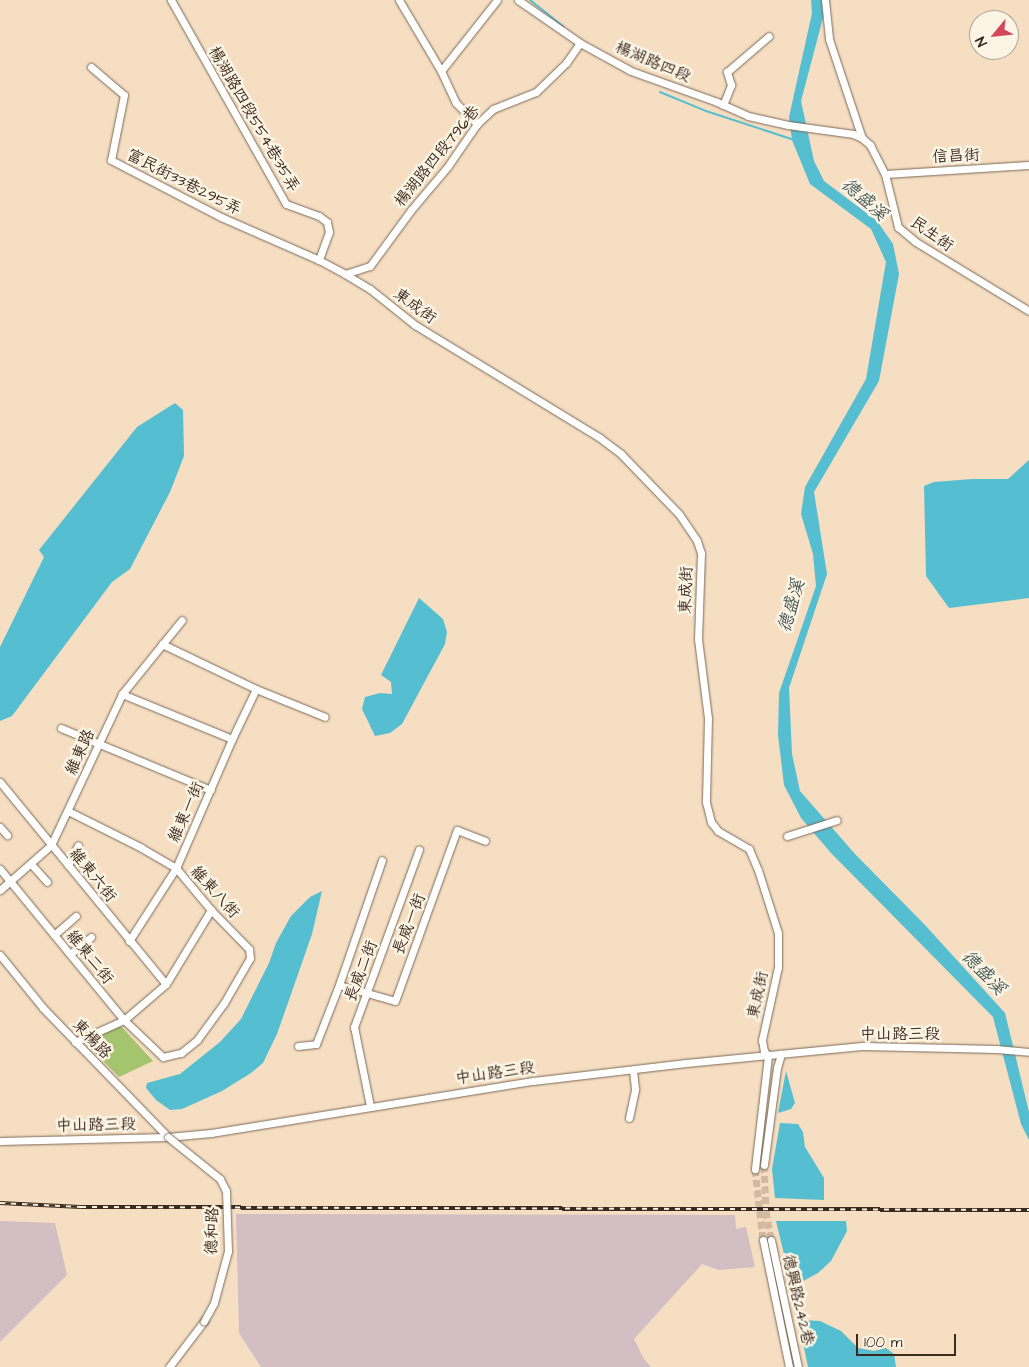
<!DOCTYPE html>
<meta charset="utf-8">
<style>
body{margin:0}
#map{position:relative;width:1029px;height:1367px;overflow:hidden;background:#f5dec2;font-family:"Architects Daughter","LXGW WenKai TC",sans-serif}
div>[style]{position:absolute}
.industrial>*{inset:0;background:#d2bec3}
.green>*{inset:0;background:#a4c56e}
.water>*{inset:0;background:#55bed1}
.stream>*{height:2px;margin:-1px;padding:0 1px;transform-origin:1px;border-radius:1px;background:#55bed1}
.minor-tunnel>*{height:7px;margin-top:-3.5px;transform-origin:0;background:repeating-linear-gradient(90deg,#d0baa1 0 7px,transparent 0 10.5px)}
.roads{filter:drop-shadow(0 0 1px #7c6957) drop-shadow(0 0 1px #7c6957)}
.minor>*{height:7px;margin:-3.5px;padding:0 3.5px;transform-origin:3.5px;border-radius:3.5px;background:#fff}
.rail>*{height:4px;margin-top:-2px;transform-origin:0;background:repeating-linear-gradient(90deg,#fcf5e5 0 5.5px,#3b2a1e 0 11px);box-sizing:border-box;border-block:1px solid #3b2a1e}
.bridges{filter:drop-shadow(0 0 1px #7c6957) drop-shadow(0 0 1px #7c6957)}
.minor-bridge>*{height:7px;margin:-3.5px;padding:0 3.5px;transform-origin:3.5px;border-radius:3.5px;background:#fff}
span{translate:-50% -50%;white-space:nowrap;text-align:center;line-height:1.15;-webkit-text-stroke:5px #fcf5e5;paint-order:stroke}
.street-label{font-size:16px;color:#3b2a1e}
.water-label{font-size:18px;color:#435654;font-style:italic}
.north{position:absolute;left:969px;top:10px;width:50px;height:50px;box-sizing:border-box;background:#fcf5e5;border:1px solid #afa495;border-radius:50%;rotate:242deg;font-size:14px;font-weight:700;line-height:20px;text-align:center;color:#3b2a1e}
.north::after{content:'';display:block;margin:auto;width:18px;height:22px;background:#d1495b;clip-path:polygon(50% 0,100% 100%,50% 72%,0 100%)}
.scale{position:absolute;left:856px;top:1334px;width:100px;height:22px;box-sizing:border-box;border:2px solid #3b2a1e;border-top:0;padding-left:6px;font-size:15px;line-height:18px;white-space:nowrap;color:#3b2a1e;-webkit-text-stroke:4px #fcf5e5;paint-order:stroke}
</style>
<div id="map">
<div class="industrial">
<div style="clip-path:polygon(236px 1214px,735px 1215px,736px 1229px,746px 1227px,755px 1267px,719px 1270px,702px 1264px,634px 1339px,644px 1359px,651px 1367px,261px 1367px,239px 1333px)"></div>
<div style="clip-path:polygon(0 1221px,55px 1223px,67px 1275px,0 1342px)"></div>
</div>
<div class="green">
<div style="clip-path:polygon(119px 1024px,153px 1061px,119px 1077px,86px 1044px)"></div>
</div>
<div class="water">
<div style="clip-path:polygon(811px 0,822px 0,824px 14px,801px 101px,814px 161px,824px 181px,877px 221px,893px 244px,899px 274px,879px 381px,814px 492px,827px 574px,789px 688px,792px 754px,800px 791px,855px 854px,925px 925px,1005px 1013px,1029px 1112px,1029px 1140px,1021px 1124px,993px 1017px,831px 853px,801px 818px,784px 785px,778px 735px,779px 693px,816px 586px,813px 554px,801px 514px,805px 487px,866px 379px,886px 262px,871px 229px,810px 184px,792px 140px,789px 117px,812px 13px)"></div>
<div style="clip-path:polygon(175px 403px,183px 410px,184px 456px,170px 492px,130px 569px,112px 582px,12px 716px,0 721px,0 647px,44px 557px,39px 550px,137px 427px)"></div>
<div style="clip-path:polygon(1029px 460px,1029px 598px,949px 608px,926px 576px,924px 486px,934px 482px,972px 479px,1008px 479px)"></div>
<div style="clip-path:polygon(419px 598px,443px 619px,447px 632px,445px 644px,402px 724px,390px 733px,375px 736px,362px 709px,365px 697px,380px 693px,392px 694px,391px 682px,381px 675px)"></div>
<div style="clip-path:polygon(322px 891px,312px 934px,296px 980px,277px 1034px,263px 1063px,251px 1073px,222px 1091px,182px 1109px,170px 1110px,156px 1100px,146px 1088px,147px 1083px,180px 1074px,220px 1042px,241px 1019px,269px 963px,276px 943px,291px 916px,310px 897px)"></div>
<div style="clip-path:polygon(786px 1071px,795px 1103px,791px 1109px,778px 1113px)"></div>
<div style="clip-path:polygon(780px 1123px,798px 1124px,803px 1132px,805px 1147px,824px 1178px,824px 1200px,775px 1198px,772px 1169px)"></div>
<div style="clip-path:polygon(776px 1221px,846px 1221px,847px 1231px,831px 1261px,818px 1273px,792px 1287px)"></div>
<div style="clip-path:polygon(801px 1320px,820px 1321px,841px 1331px,858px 1348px,874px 1351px,886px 1348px,894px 1354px,896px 1367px,808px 1367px,800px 1328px)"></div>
</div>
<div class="stream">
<div style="left:530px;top:0;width:43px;rotate:38.5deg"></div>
<div style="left:660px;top:92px;width:50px;rotate:22.4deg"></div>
<div style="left:706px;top:111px;width:93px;rotate:18.2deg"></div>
</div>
<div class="minor-tunnel">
<div style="left:764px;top:1165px;width:46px;rotate:87.5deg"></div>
<div style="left:766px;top:1211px;width:29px;rotate:80deg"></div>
<div style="left:755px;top:1169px;width:71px;rotate:83.6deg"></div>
</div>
<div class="roads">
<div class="minor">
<div style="left:171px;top:0;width:234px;rotate:60.6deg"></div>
<div style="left:286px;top:204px;width:35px;rotate:20deg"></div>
<div style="left:319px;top:216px;width:10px;rotate:37deg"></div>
<div style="left:327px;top:222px;width:10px;rotate:79deg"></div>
<div style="left:329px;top:232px;width:30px;rotate:110deg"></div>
<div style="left:399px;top:0;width:82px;rotate:59.4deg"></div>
<div style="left:441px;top:71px;width:35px;rotate:65deg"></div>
<div style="left:456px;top:103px;width:30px;rotate:45deg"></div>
<div style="left:518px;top:0;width:75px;rotate:34.7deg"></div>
<div style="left:580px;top:43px;width:58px;rotate:28.8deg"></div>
<div style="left:631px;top:71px;width:91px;rotate:19.8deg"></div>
<div style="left:717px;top:102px;width:34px;rotate:24deg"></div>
<div style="left:748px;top:116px;width:41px;rotate:12.7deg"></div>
<div style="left:788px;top:125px;width:66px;rotate:7.9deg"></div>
<div style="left:853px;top:134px;width:10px;rotate:24deg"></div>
<div style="left:862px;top:138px;width:11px;rotate:41deg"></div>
<div style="left:870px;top:145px;width:33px;rotate:63deg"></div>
<div style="left:885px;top:174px;width:55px;rotate:76.2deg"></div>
<div style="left:898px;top:227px;width:23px;rotate:40deg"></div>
<div style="left:916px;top:242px;width:132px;rotate:31.4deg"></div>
<div style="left:825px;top:0;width:39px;rotate:84deg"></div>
<div style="left:829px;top:39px;width:104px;rotate:71.6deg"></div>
<div style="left:91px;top:67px;width:43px;rotate:40.3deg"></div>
<div style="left:124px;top:95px;width:66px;rotate:101.3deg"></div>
<div style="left:111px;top:160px;width:124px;rotate:27.4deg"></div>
<div style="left:221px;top:217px;width:107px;rotate:23.7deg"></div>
<div style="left:319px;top:260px;width:30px;rotate:28deg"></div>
<div style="left:345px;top:274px;width:29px;rotate:31deg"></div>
<div style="left:370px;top:289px;width:58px;rotate:38.7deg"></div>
<div style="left:415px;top:325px;width:217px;rotate:31.4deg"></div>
<div style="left:600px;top:438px;width:26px;rotate:37deg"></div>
<div style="left:621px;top:454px;width:83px;rotate:46deg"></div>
<div style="left:679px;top:514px;width:32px;rotate:56deg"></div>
<div style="left:697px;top:541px;width:13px;rotate:72deg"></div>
<div style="left:701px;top:553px;width:86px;rotate:92deg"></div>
<div style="left:698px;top:639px;width:80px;rotate:82.8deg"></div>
<div style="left:708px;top:718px;width:84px;rotate:91.4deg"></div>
<div style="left:706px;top:802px;width:21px;rotate:76deg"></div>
<div style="left:711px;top:822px;width:11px;rotate:52deg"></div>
<div style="left:718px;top:831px;width:36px;rotate:30deg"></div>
<div style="left:749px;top:849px;width:23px;rotate:67deg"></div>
<div style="left:758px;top:870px;width:66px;rotate:72.4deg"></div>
<div style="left:778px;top:933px;width:34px;rotate:90deg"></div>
<div style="left:778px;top:967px;width:75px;rotate:102.4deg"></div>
<div style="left:762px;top:1040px;width:11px;rotate:80deg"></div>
<div style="left:764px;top:1051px;width:6px;rotate:51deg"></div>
<div style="left:768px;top:1056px;width:114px;rotate:96.6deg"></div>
<div style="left:441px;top:71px;width:90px;rotate:-51.7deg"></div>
<div style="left:723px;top:105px;width:22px;rotate:-68deg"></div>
<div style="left:731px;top:85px;width:14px;rotate:-107deg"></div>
<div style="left:727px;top:72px;width:55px;rotate:-40.6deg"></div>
<div style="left:885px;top:174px;width:144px;rotate:-3.6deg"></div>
<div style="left:345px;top:274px;width:26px;rotate:-18deg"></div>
<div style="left:370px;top:266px;width:69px;rotate:-53.8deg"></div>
<div style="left:411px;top:210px;width:57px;rotate:-49.9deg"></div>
<div style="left:448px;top:166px;width:51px;rotate:-55.4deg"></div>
<div style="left:477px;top:124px;width:22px;rotate:-43deg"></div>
<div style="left:493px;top:109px;width:46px;rotate:-21.6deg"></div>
<div style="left:536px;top:92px;width:42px;rotate:-44deg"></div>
<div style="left:566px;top:63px;width:24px;rotate:-55deg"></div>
<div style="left:162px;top:644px;width:104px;rotate:25.6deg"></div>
<div style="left:256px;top:689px;width:74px;rotate:22.1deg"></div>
<div style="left:122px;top:694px;width:119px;rotate:22.2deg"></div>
<div style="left:61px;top:728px;width:162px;rotate:22.5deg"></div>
<div style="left:0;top:782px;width:261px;rotate:50.6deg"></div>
<div style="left:0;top:827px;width:11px;rotate:49deg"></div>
<div style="left:787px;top:836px;width:52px;rotate:-17.7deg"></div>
<div style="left:31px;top:864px;width:24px;rotate:48deg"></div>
<div style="left:68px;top:865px;width:22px;rotate:-63deg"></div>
<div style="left:0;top:869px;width:195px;rotate:50.6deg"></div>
<div style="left:124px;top:1020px;width:54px;rotate:43.5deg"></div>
<div style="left:163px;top:1057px;width:18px;rotate:-13deg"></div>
<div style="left:181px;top:1053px;width:21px;rotate:-39deg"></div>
<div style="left:197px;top:1040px;width:46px;rotate:-53.9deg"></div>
<div style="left:224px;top:1003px;width:52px;rotate:-60deg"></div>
<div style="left:250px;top:958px;width:9px;rotate:-96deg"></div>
<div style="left:249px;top:949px;width:54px;rotate:-134.3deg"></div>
<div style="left:211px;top:910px;width:55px;rotate:-129.8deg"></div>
<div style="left:176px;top:868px;width:39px;rotate:-150deg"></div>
<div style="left:142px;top:848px;width:83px;rotate:-153.4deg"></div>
<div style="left:0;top:890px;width:68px;rotate:-41.4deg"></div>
<div style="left:51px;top:845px;width:167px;rotate:-64.8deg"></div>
<div style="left:122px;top:694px;width:95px;rotate:-51deg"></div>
<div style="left:54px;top:935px;width:29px;rotate:-41deg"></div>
<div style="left:129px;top:941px;width:87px;rotate:-57.2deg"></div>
<div style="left:176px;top:868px;width:141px;rotate:-66.5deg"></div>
<div style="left:232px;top:739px;width:55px;rotate:-64.4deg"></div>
<div style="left:70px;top:954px;width:27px;rotate:-39deg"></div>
<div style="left:0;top:955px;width:68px;rotate:50.9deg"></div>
<div style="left:43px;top:1008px;width:180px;rotate:45.9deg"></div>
<div style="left:339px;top:985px;width:58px;rotate:15.9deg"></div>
<div style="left:395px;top:1001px;width:182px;rotate:-70.1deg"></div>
<div style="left:457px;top:830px;width:30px;rotate:21deg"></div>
<div style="left:75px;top:1042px;width:54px;rotate:-24.2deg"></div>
<div style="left:124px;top:1020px;width:55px;rotate:-40.6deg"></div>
<div style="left:166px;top:984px;width:87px;rotate:-58.7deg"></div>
<div style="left:298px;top:1046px;width:18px;rotate:-6deg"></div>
<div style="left:316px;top:1044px;width:63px;rotate:-68.7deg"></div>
<div style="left:339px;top:985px;width:132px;rotate:-71deg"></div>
<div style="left:370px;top:1106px;width:81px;rotate:-101.4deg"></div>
<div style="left:354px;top:1027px;width:189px;rotate:-69.9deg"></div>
<div style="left:629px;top:1118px;width:30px;rotate:-78deg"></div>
<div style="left:635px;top:1089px;width:19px;rotate:-96deg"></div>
<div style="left:0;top:1141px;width:168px;rotate:-1.4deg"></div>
<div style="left:168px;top:1137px;width:43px;rotate:-5.3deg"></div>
<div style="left:211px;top:1133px;width:326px;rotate:-9.2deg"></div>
<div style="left:533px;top:1081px;width:154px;rotate:-6.7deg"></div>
<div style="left:686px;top:1063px;width:179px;rotate:-5.5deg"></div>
<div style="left:864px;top:1046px;width:132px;rotate:1.3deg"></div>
<div style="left:996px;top:1049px;width:33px;rotate:5deg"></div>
<div style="left:764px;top:1165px;width:98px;rotate:-82.4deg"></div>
<div style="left:777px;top:1068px;width:15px;rotate:-74deg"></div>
<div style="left:763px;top:1240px;width:130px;rotate:78.4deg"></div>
<div style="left:771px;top:1240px;width:130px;rotate:78deg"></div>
<div style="left:169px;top:1367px;width:58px;rotate:-52.7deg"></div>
</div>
</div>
<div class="rail">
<div style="left:0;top:1203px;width:81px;rotate:2.8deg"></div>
<div style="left:81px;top:1207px;width:948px;rotate:0.18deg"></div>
</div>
<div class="bridges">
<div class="minor-bridge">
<div style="left:168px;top:1137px;width:67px;rotate:38.9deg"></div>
<div style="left:220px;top:1179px;width:13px;rotate:63deg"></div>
<div style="left:226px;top:1191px;width:60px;rotate:88.1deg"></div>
<div style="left:228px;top:1251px;width:54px;rotate:105.1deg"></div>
<div style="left:214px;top:1303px;width:21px;rotate:119deg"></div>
</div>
</div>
<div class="street-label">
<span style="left:653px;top:62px;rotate:23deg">楊湖路四段</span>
<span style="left:254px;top:119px;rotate:60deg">楊湖路四段554巷35弄</span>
<span style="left:437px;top:156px;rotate:-51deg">楊湖路四段796巷</span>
<span style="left:956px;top:156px;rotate:-3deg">信昌街</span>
<span style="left:184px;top:182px;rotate:27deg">富民街33巷295弄</span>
<span style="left:932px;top:234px;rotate:35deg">民生街</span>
<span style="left:415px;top:306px;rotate:36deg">東成街</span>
<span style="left:686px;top:590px;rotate:-88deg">東成街</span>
<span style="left:80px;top:752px;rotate:-66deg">維東路</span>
<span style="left:186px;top:812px;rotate:-66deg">維東一街</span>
<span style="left:93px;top:875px;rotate:51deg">維東六街</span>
<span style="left:215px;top:892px;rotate:48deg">維東八街</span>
<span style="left:409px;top:924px;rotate:-69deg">長威一街</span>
<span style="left:90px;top:957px;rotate:51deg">維東二街</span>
<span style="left:361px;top:971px;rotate:-69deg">長威二街</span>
<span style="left:758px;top:995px;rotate:-78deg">東成街</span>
<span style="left:900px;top:1034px">中山路三段</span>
<span style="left:92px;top:1039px;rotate:46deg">東楊路</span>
<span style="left:495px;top:1073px;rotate:-8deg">中山路三段</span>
<span style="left:96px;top:1125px;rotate:-1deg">中山路三段</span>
<span style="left:212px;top:1231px;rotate:-88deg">德和路</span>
<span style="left:798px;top:1300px;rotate:77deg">德興路242巷</span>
</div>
<div class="water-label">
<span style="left:864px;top:200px;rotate:41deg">德盛溪</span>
<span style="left:792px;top:606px;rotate:-74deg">德盛溪</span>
<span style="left:983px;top:973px;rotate:46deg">德盛溪</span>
</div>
<div class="north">N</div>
<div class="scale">100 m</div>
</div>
